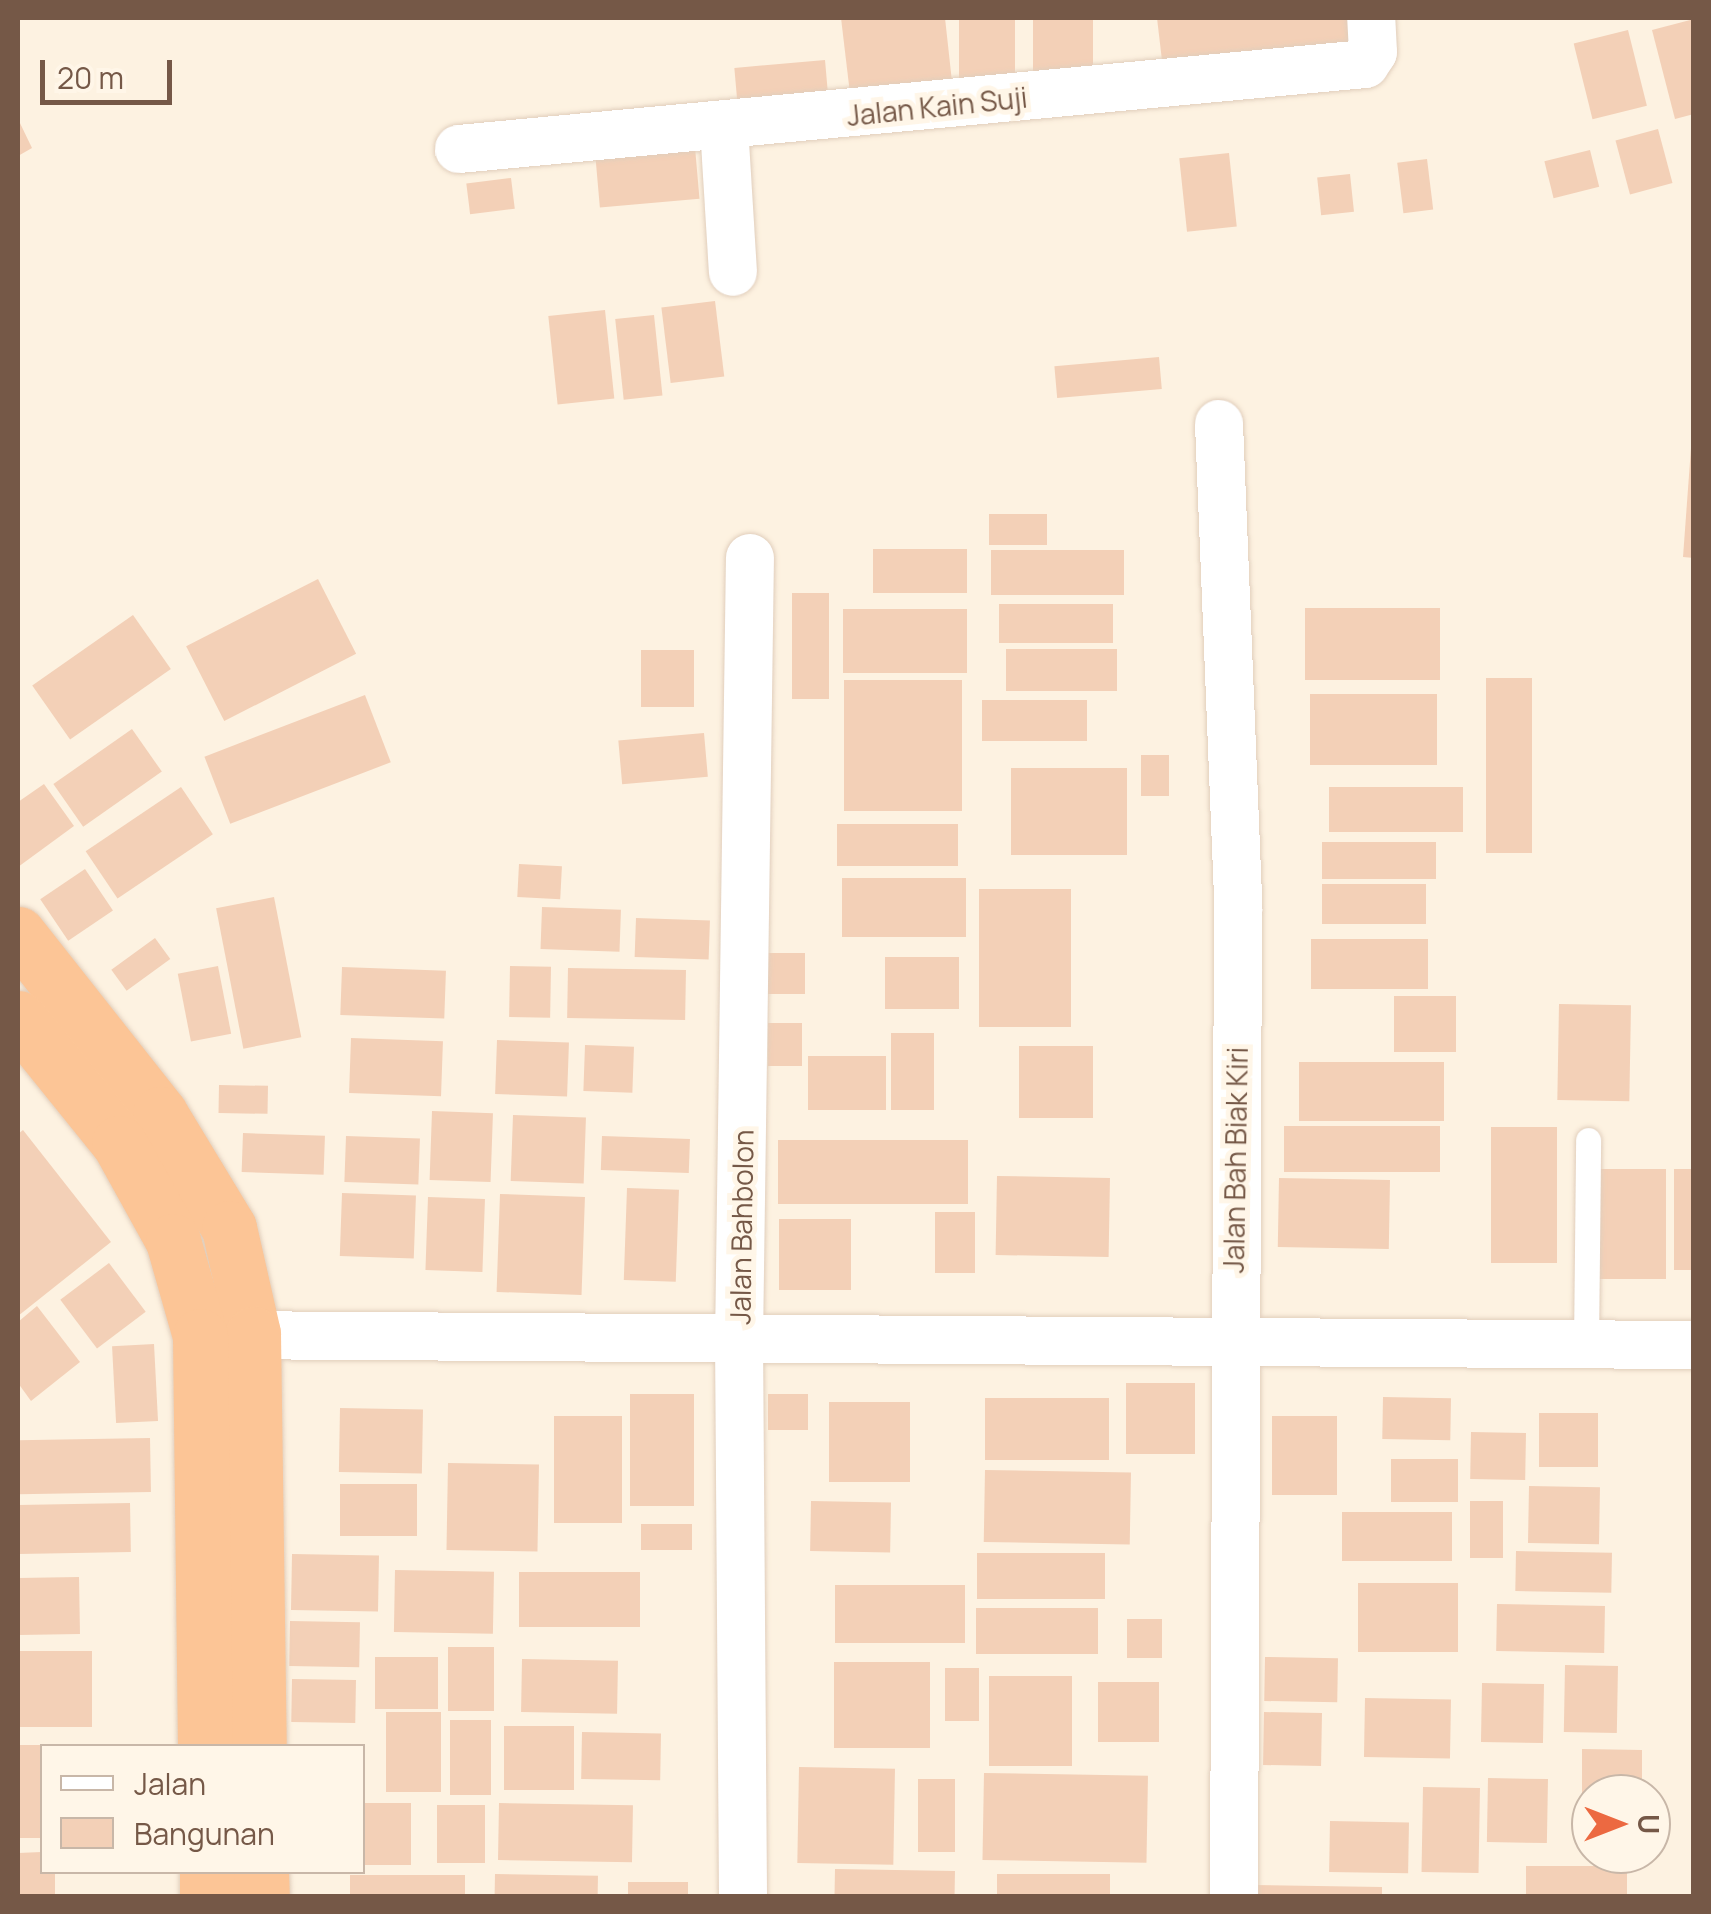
<!DOCTYPE html>
<style>
body{margin:0}
#map{position:relative;width:1711px;height:1914px;overflow:hidden;background:#fdf2e1;font-family:Manrope,sans-serif}
div>[style]{position:absolute}
.building>*{inset:0;background:#f3d0b7;transform-origin:0 0}
.roads{filter:drop-shadow(0 0 2px #e1cebc) drop-shadow(0 0 2px #e1cebc)}
.service>*{height:25px;margin:-12.5px;padding:0 12.5px;transform-origin:12.5px;border-radius:12.5px;background:#fff}
.minor>*{height:48px;margin:-24px;padding:0 24px;transform-origin:24px;border-radius:24px;background:#fff}
.trunk>*{height:55px;margin:-27.5px;padding:0 27.5px;transform-origin:27.5px;border-radius:27.5px;background:#fcc596}
span{translate:-50% -50%;white-space:nowrap;text-align:center;line-height:1.15;-webkit-text-stroke:10px #fff6e8;paint-order:stroke}
.street-label{font-size:28px;color:#755847}
.frame{position:absolute;inset:0;border:20px solid #755847;pointer-events:none}
.legend{position:absolute;left:40px;top:1744px;width:325px;height:130px;box-sizing:border-box;background:#fff6e8;border:2px solid #c8b7a8;margin:0;padding:12px 18px;list-style:none;font-size:30px;color:#755847}
.legend li{display:flex;align-items:center;gap:20px;height:50px}
.legend b{width:50px;border:2px solid #c8b7a8}
.north{position:absolute;left:1571px;top:1774px;width:100px;height:100px;box-sizing:border-box;background:#fff6e8;border:2px solid #c8b7a8;border-radius:50%;rotate:90deg;font-size:28px;font-weight:700;line-height:40px;text-align:center;color:#755847}
.north::after{content:'';display:block;margin:auto;width:35px;height:45px;background:#ec6941;clip-path:polygon(50% 0,100% 100%,50% 72%,0 100%)}
.scale{position:absolute;left:40px;top:60px;width:132px;height:45px;box-sizing:border-box;border:5px solid #755847;border-top:0;padding-left:12px;font-size:30px;line-height:35px;white-space:nowrap;color:#755847;-webkit-text-stroke:8px #fff6e8;paint-order:stroke}
</style>
<div id="map">
<div class="building">
<div style="clip-path:polygon(841px 18px,945px 18px,953px 91px,851px 102px)"></div>
<div style="left:959px;top:18px;width:56px;height:76px"></div>
<div style="left:1033px;top:18px;width:60px;height:68px"></div>
<div style="clip-path:polygon(1157px 18px,1359px 18px,1362px 46px,1163px 69px)"></div>
<div style="clip-path:polygon(1694px 19px,1694px 114px,1675px 119px,1652px 30px)"></div>
<div style="left:1628px;top:30px;width:78px;height:56px;rotate:76deg"></div>
<div style="left:825px;top:60px;width:45px;height:91px;rotate:85deg"></div>
<div style="clip-path:polygon(18px 119px,32px 148px,18px 156px)"></div>
<div style="left:1658px;top:129px;width:56px;height:44px;rotate:75deg"></div>
<div style="left:694px;top:136px;width:63px;height:100px;rotate:85deg"></div>
<div style="left:1590px;top:150px;width:38px;height:47px;rotate:76deg"></div>
<div style="left:1229px;top:153px;width:74px;height:50px;rotate:84deg"></div>
<div style="left:1427px;top:159px;width:51px;height:30px;rotate:83deg"></div>
<div style="left:1350px;top:174px;width:38px;height:33px;rotate:84deg"></div>
<div style="left:511px;top:178px;width:31px;height:45px;rotate:83deg"></div>
<div style="left:715px;top:301px;width:76px;height:54px;rotate:83deg"></div>
<div style="left:605px;top:310px;width:89px;height:57px;rotate:84deg"></div>
<div style="left:654px;top:315px;width:81px;height:39px;rotate:84deg"></div>
<div style="left:1159px;top:357px;width:32px;height:105px;rotate:85deg"></div>
<div style="clip-path:polygon(1691px 448px,1694px 448px,1694px 558px,1683px 557px)"></div>
<div style="left:989px;top:514px;width:58px;height:31px"></div>
<div style="left:873px;top:549px;width:94px;height:44px"></div>
<div style="left:991px;top:550px;width:133px;height:45px"></div>
<div style="left:318px;top:579px;width:84px;height:148px;rotate:63deg"></div>
<div style="left:792px;top:593px;width:37px;height:106px"></div>
<div style="left:999px;top:604px;width:114px;height:39px"></div>
<div style="left:1305px;top:608px;width:135px;height:72px"></div>
<div style="left:843px;top:609px;width:124px;height:64px"></div>
<div style="left:133px;top:615px;width:66px;height:123px;rotate:55deg"></div>
<div style="left:1006px;top:649px;width:111px;height:42px"></div>
<div style="left:641px;top:650px;width:53px;height:57px"></div>
<div style="left:1486px;top:678px;width:46px;height:175px"></div>
<div style="left:844px;top:680px;width:118px;height:131px"></div>
<div style="left:1310px;top:694px;width:127px;height:71px"></div>
<div style="left:365px;top:695px;width:72px;height:172px;rotate:69deg"></div>
<div style="left:982px;top:700px;width:105px;height:41px"></div>
<div style="left:132px;top:729px;width:52px;height:96px;rotate:55deg"></div>
<div style="left:704px;top:733px;width:44px;height:86px;rotate:85deg"></div>
<div style="left:1141px;top:755px;width:28px;height:41px"></div>
<div style="left:1011px;top:768px;width:116px;height:87px"></div>
<div style="clip-path:polygon(44px 784px,74px 826px,18px 867px,18px 802px)"></div>
<div style="left:181px;top:787px;width:57px;height:115px;rotate:56deg"></div>
<div style="left:1329px;top:787px;width:134px;height:45px"></div>
<div style="left:837px;top:824px;width:121px;height:42px"></div>
<div style="left:1322px;top:842px;width:114px;height:37px"></div>
<div style="left:519px;top:864px;width:43px;height:33px;rotate:3deg"></div>
<div style="left:85px;top:869px;width:50px;height:54px;rotate:56deg"></div>
<div style="left:842px;top:878px;width:124px;height:59px"></div>
<div style="left:1322px;top:884px;width:104px;height:40px"></div>
<div style="left:979px;top:889px;width:92px;height:138px"></div>
<div style="left:274px;top:897px;width:143px;height:59px;rotate:79deg"></div>
<div style="left:542px;top:907px;width:79px;height:42px;rotate:2deg"></div>
<div style="left:636px;top:918px;width:74px;height:39px;rotate:2deg"></div>
<div style="left:155px;top:938px;width:26px;height:54px;rotate:54deg"></div>
<div style="left:1311px;top:939px;width:117px;height:50px"></div>
<div style="left:768px;top:953px;width:37px;height:41px"></div>
<div style="left:885px;top:957px;width:74px;height:52px"></div>
<div style="left:218px;top:966px;width:69px;height:41px;rotate:79deg"></div>
<div style="left:510px;top:966px;width:41px;height:51px;rotate:1deg"></div>
<div style="left:342px;top:967px;width:104px;height:48px;rotate:2deg"></div>
<div style="left:568px;top:968px;width:118px;height:50px;rotate:1deg"></div>
<div style="left:1394px;top:996px;width:62px;height:56px"></div>
<div style="left:1559px;top:1004px;width:72px;height:96px;rotate:1deg"></div>
<div style="left:768px;top:1023px;width:34px;height:43px"></div>
<div style="left:891px;top:1033px;width:43px;height:77px"></div>
<div style="left:351px;top:1038px;width:92px;height:55px;rotate:2deg"></div>
<div style="left:497px;top:1040px;width:72px;height:54px;rotate:2deg"></div>
<div style="left:585px;top:1045px;width:49px;height:46px;rotate:2deg"></div>
<div style="left:1019px;top:1046px;width:74px;height:72px"></div>
<div style="left:808px;top:1056px;width:78px;height:54px"></div>
<div style="left:1299px;top:1062px;width:145px;height:59px"></div>
<div style="left:219px;top:1085px;width:49px;height:28px;rotate:1deg"></div>
<div style="left:432px;top:1111px;width:61px;height:69px;rotate:2deg"></div>
<div style="left:513px;top:1115px;width:73px;height:66px;rotate:2deg"></div>
<div style="left:1284px;top:1126px;width:156px;height:46px"></div>
<div style="left:1491px;top:1127px;width:66px;height:136px"></div>
<div style="clip-path:polygon(23px 1130px,111px 1242px,18px 1316px,18px 1134px)"></div>
<div style="left:243px;top:1133px;width:82px;height:39px;rotate:2deg"></div>
<div style="left:346px;top:1136px;width:74px;height:46px;rotate:2deg"></div>
<div style="left:602px;top:1136px;width:88px;height:34px;rotate:2deg"></div>
<div style="left:778px;top:1140px;width:190px;height:64px"></div>
<div style="left:1596px;top:1169px;width:70px;height:110px"></div>
<div style="left:1674px;top:1169px;width:20px;height:101px"></div>
<div style="left:997px;top:1176px;width:113px;height:79px;rotate:1deg"></div>
<div style="left:1279px;top:1178px;width:111px;height:69px;rotate:1deg"></div>
<div style="left:627px;top:1188px;width:52px;height:92px;rotate:2deg"></div>
<div style="left:342px;top:1193px;width:74px;height:63px;rotate:2deg"></div>
<div style="left:500px;top:1194px;width:85px;height:98px;rotate:2deg"></div>
<div style="left:428px;top:1197px;width:57px;height:73px;rotate:2deg"></div>
<div style="left:935px;top:1212px;width:40px;height:61px"></div>
<div style="left:779px;top:1219px;width:72px;height:71px"></div>
<div style="left:109px;top:1263px;width:61px;height:61px;rotate:53deg"></div>
<div style="clip-path:polygon(37px 1306px,80px 1362px,31px 1401px,18px 1383px,18px 1322px)"></div>
<div style="left:154px;top:1344px;width:77px;height:42px;rotate:87deg"></div>
<div style="left:1126px;top:1383px;width:69px;height:71px"></div>
<div style="left:630px;top:1394px;width:64px;height:112px"></div>
<div style="left:768px;top:1394px;width:40px;height:36px"></div>
<div style="left:1383px;top:1397px;width:68px;height:42px;rotate:1deg"></div>
<div style="left:985px;top:1398px;width:124px;height:62px"></div>
<div style="left:829px;top:1402px;width:81px;height:80px"></div>
<div style="left:340px;top:1408px;width:83px;height:64px;rotate:1deg"></div>
<div style="left:1539px;top:1413px;width:59px;height:54px"></div>
<div style="left:554px;top:1416px;width:68px;height:107px"></div>
<div style="left:1272px;top:1416px;width:65px;height:79px"></div>
<div style="left:1471px;top:1432px;width:55px;height:47px;rotate:1deg"></div>
<div style="left:150px;top:1438px;width:54px;height:132px;rotate:89deg"></div>
<div style="left:1391px;top:1459px;width:67px;height:43px"></div>
<div style="left:448px;top:1463px;width:91px;height:87px;rotate:1deg"></div>
<div style="left:985px;top:1470px;width:146px;height:72px;rotate:1deg"></div>
<div style="left:340px;top:1484px;width:77px;height:52px"></div>
<div style="left:1529px;top:1486px;width:71px;height:57px;rotate:1deg"></div>
<div style="left:811px;top:1501px;width:80px;height:50px;rotate:1deg"></div>
<div style="left:1470px;top:1501px;width:33px;height:57px"></div>
<div style="left:130px;top:1503px;width:49px;height:112px;rotate:89deg"></div>
<div style="left:1342px;top:1512px;width:110px;height:49px"></div>
<div style="left:641px;top:1524px;width:51px;height:26px"></div>
<div style="left:1516px;top:1551px;width:96px;height:40px;rotate:1deg"></div>
<div style="left:977px;top:1553px;width:128px;height:46px"></div>
<div style="left:292px;top:1554px;width:87px;height:56px;rotate:1deg"></div>
<div style="left:395px;top:1570px;width:99px;height:62px;rotate:1deg"></div>
<div style="left:519px;top:1572px;width:121px;height:55px"></div>
<div style="left:79px;top:1577px;width:57px;height:61px;rotate:89deg"></div>
<div style="left:1358px;top:1583px;width:100px;height:69px"></div>
<div style="left:835px;top:1585px;width:130px;height:58px"></div>
<div style="left:1497px;top:1604px;width:108px;height:47px;rotate:1deg"></div>
<div style="left:976px;top:1608px;width:122px;height:46px"></div>
<div style="left:1127px;top:1619px;width:35px;height:39px"></div>
<div style="left:290px;top:1621px;width:70px;height:45px;rotate:1deg"></div>
<div style="left:448px;top:1647px;width:46px;height:64px"></div>
<div style="left:18px;top:1651px;width:74px;height:76px"></div>
<div style="left:375px;top:1657px;width:63px;height:52px"></div>
<div style="left:1265px;top:1657px;width:73px;height:44px;rotate:1deg"></div>
<div style="left:522px;top:1659px;width:96px;height:53px;rotate:1deg"></div>
<div style="left:834px;top:1662px;width:96px;height:86px"></div>
<div style="left:1565px;top:1665px;width:53px;height:67px;rotate:1deg"></div>
<div style="left:945px;top:1668px;width:34px;height:53px"></div>
<div style="left:989px;top:1676px;width:83px;height:90px"></div>
<div style="left:292px;top:1679px;width:64px;height:43px;rotate:1deg"></div>
<div style="left:1098px;top:1682px;width:61px;height:60px"></div>
<div style="left:1482px;top:1683px;width:62px;height:59px;rotate:1deg"></div>
<div style="left:1365px;top:1698px;width:86px;height:59px;rotate:1deg"></div>
<div style="left:386px;top:1712px;width:55px;height:80px"></div>
<div style="left:1264px;top:1712px;width:58px;height:53px;rotate:1deg"></div>
<div style="left:450px;top:1720px;width:41px;height:75px"></div>
<div style="left:504px;top:1726px;width:70px;height:64px"></div>
<div style="left:582px;top:1732px;width:79px;height:47px;rotate:1deg"></div>
<div style="left:18px;top:1745px;width:24px;height:93px"></div>
<div style="clip-path:polygon(1582px 1749px,1642px 1750px,1642px 1794px,1591px 1794px,1591px 1813px,1582px 1813px)"></div>
<div style="left:799px;top:1767px;width:96px;height:96px;rotate:1deg"></div>
<div style="left:984px;top:1773px;width:164px;height:87px;rotate:1deg"></div>
<div style="left:1488px;top:1778px;width:60px;height:64px;rotate:1deg"></div>
<div style="left:918px;top:1779px;width:37px;height:73px"></div>
<div style="left:1423px;top:1787px;width:57px;height:85px;rotate:1deg"></div>
<div style="left:362px;top:1803px;width:49px;height:62px"></div>
<div style="left:499px;top:1803px;width:134px;height:57px;rotate:1deg"></div>
<div style="left:437px;top:1805px;width:48px;height:58px"></div>
<div style="left:1330px;top:1821px;width:79px;height:51px;rotate:1deg"></div>
<div style="clip-path:polygon(42px 1852px,42px 1872px,55px 1872px,55px 1896px,18px 1896px,18px 1853px)"></div>
<div style="left:1526px;top:1866px;width:101px;height:30px"></div>
<div style="left:835px;top:1869px;width:120px;height:27px;rotate:1deg"></div>
<div style="left:495px;top:1874px;width:103px;height:22px;rotate:1deg"></div>
<div style="left:997px;top:1874px;width:113px;height:22px"></div>
<div style="left:350px;top:1875px;width:115px;height:21px"></div>
<div style="left:628px;top:1882px;width:60px;height:14px"></div>
<div style="clip-path:polygon(1253px 1885px,1382px 1887px,1382px 1896px,1253px 1896px)"></div>
</div>
<div class="roads">
<div class="service">
<div style="left:1586px;top:1345px;width:205px;rotate:-89.4deg"></div>
</div>
<div class="minor">
<div style="left:724px;top:126px;width:146px;rotate:86.5deg"></div>
<div style="left:459px;top:149px;width:910px;rotate:-5.36deg"></div>
<div style="left:1365px;top:64px;width:14px;rotate:-56deg"></div>
<div style="left:1373px;top:52px;width:34px;rotate:-93deg"></div>
<div style="left:1219px;top:424px;width:482px;rotate:87.7deg"></div>
<div style="left:1238px;top:906px;width:990px;rotate:90.23deg"></div>
<div style="left:217px;top:1335px;width:1477px;rotate:0.39deg"></div>
<div style="left:743px;top:1896px;width:554px;rotate:-90.41deg"></div>
<div style="left:739px;top:1342px;width:784px;rotate:-89.2deg"></div>
</div>
<div class="trunk">
<div style="left:18px;top:934px;width:229px;rotate:51.7deg"></div>
<div style="left:160px;top:1114px;width:133px;rotate:58.8deg"></div>
<div style="left:229px;top:1228px;width:109px;rotate:77.2deg"></div>
<div style="left:253px;top:1334px;width:412px;rotate:89.2deg"></div>
<div style="left:18px;top:1018px;width:161px;rotate:51.1deg"></div>
<div style="left:119px;top:1143px;width:112px;rotate:61.1deg"></div>
<div style="left:173px;top:1241px;width:99px;rotate:74.1deg"></div>
<div style="left:200px;top:1336px;width:410px;rotate:89.3deg"></div>
<div style="left:207px;top:1872px;width:24px;rotate:90deg"></div>
<div style="left:261px;top:1872px;width:24px;rotate:88deg"></div>
</div>
</div>
<div class="street-label">
<span style="left:937px;top:106px;rotate:-6deg">Jalan Kain Suji</span>
<span style="left:1235px;top:1160px;rotate:-89deg">Jalan Bah Biak Kiri</span>
<span style="left:741px;top:1227px;rotate:-89deg">Jalan Bahbolon</span>
</div>
<div class="frame"></div>
<ul class="legend">
<li><b style="height:12px;background:#fff"></b>Jalan</li>
<li><b style="height:28px;background:#f3d0b7"></b>Bangunan</li>
</ul>
<div class="north">U</div>
<div class="scale">20 m</div>
</div>
